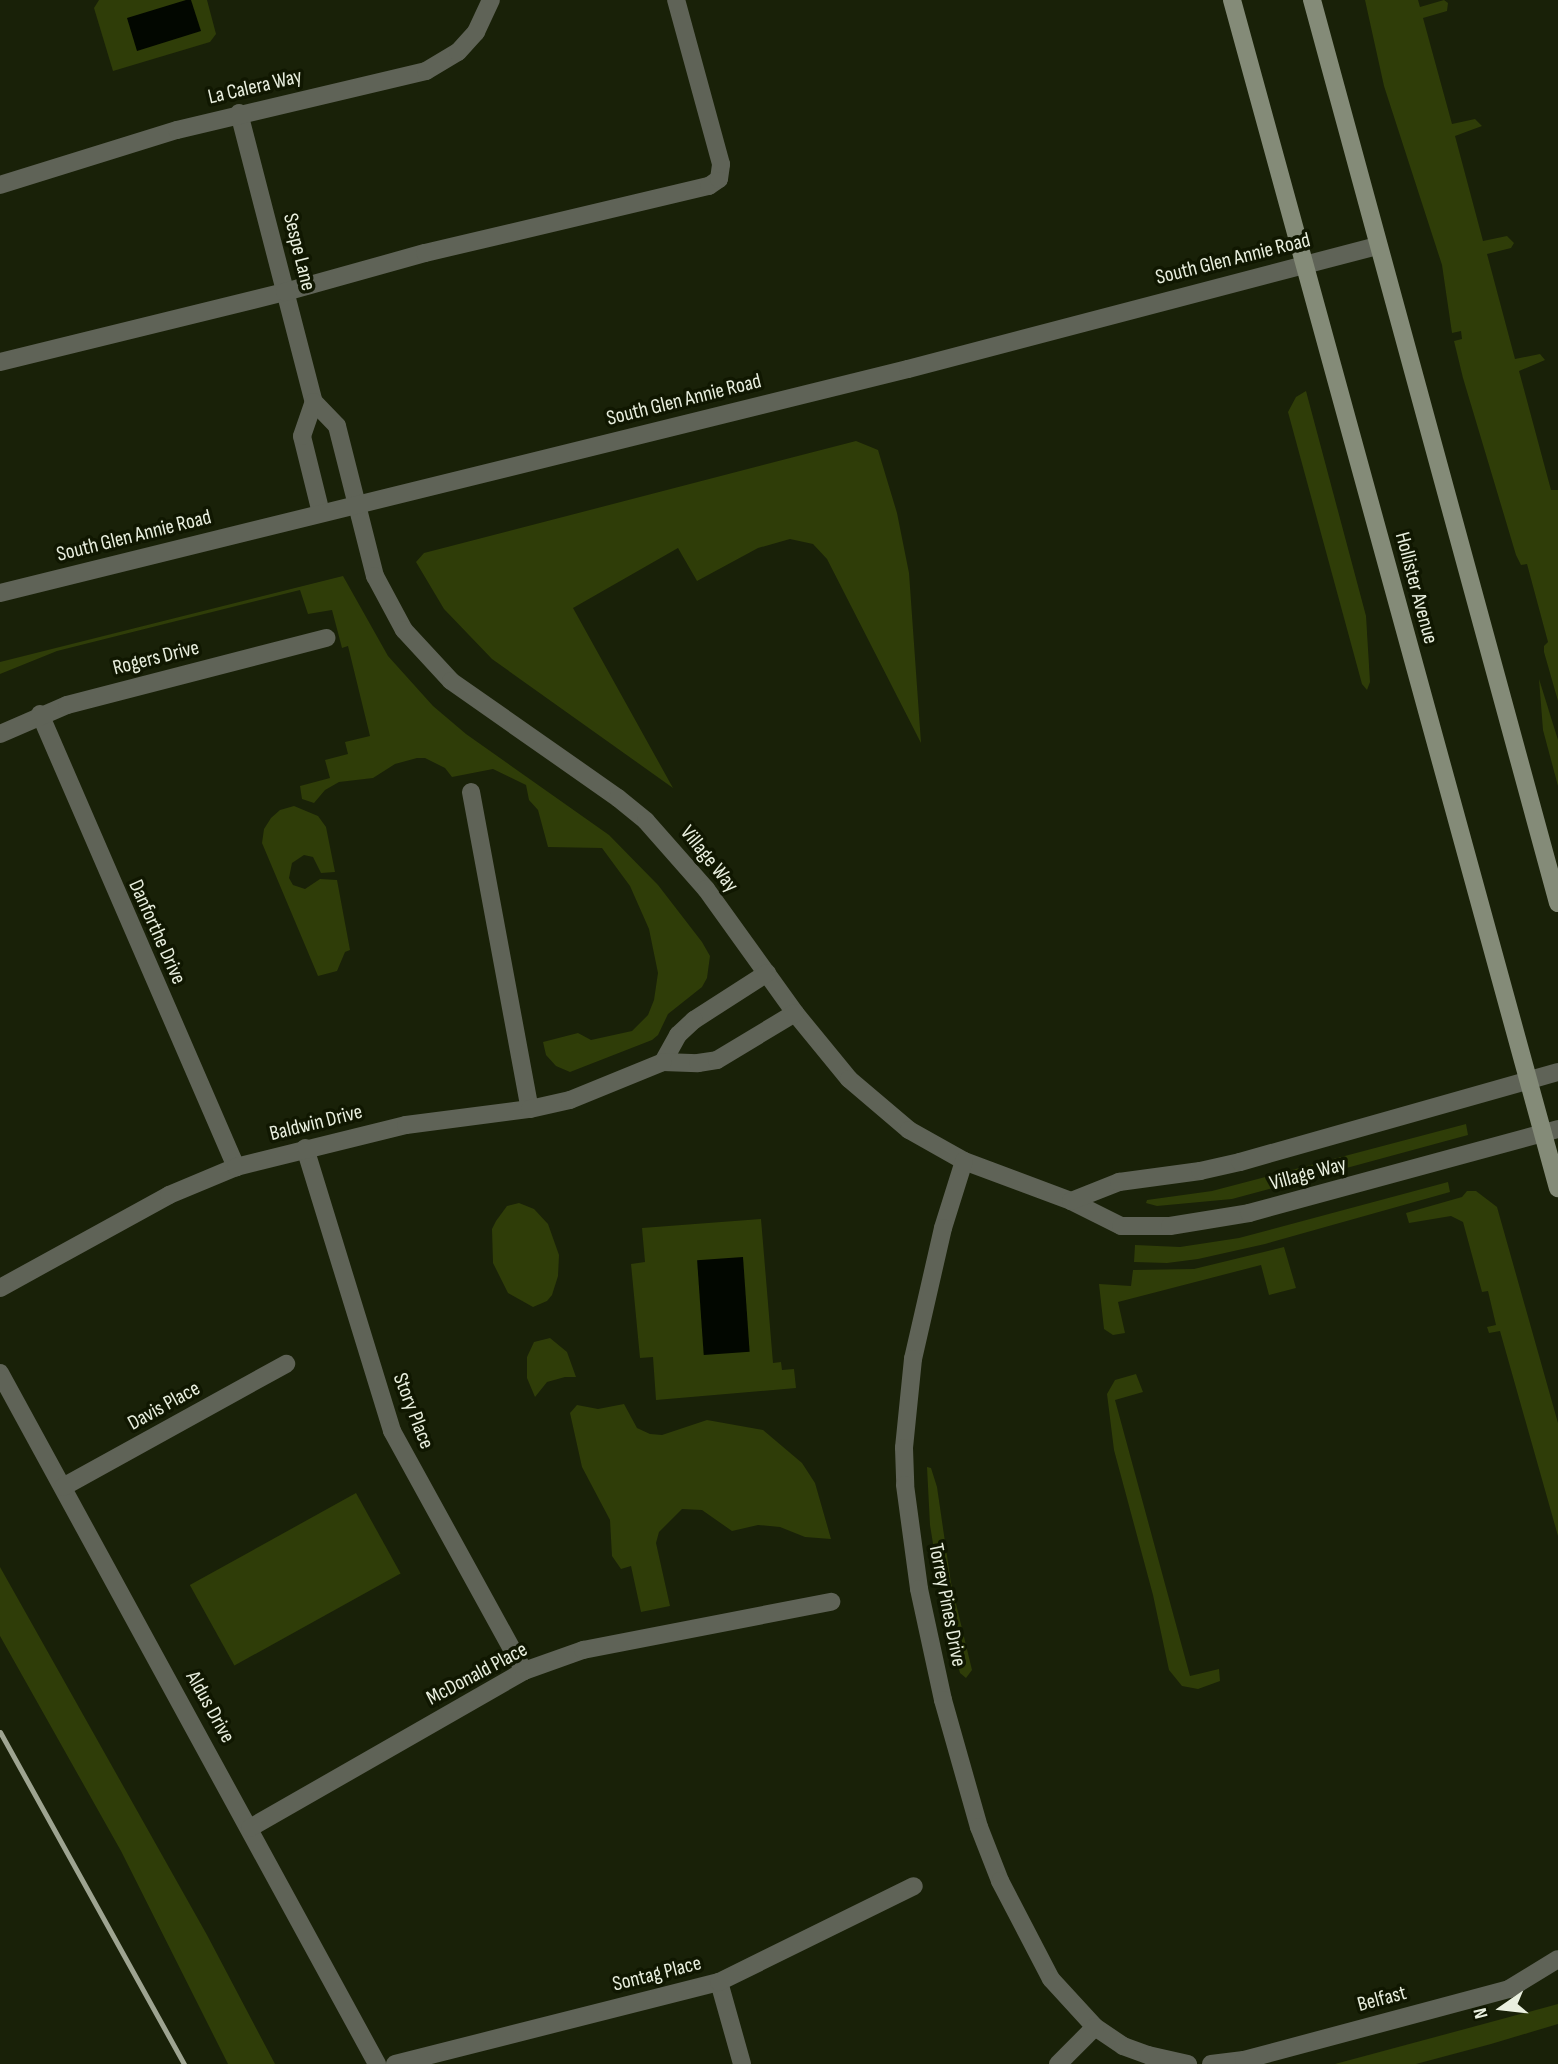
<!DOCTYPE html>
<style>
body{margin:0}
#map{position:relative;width:1558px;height:2064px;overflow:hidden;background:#192108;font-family:"Sofia Sans Condensed",sans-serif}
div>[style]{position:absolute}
.green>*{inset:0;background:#2f3d08;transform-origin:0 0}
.water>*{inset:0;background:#020700;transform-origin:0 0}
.street>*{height:18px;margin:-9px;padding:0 9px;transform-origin:9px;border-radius:9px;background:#5f6357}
.secondary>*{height:18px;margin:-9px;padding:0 9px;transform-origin:9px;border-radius:9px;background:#848b78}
.rail>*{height:5px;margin:-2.5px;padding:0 2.5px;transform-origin:2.5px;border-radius:2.5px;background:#9ea491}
span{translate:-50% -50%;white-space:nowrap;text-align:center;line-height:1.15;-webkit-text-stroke:7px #101701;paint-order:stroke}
.street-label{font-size:21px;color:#e9efdf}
.north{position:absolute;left:1467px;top:1973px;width:70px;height:70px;-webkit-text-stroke:5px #101701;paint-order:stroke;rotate:256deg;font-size:19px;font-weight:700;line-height:28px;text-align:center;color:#e9efdf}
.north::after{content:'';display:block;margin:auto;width:24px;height:32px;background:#e9efdf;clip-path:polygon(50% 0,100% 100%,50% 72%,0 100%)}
</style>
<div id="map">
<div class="green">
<div style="clip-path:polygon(99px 0,207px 0,216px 34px,210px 42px,113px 71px,94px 8px)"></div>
<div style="clip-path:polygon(1365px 0,1418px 0,1420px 7px,1444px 0,1448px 3px,1447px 11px,1423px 18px,1452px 124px,1475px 119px,1482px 126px,1455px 136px,1483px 241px,1507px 236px,1514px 243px,1511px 248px,1487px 254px,1515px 359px,1540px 354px,1545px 360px,1519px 371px,1551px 490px,1558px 490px,1558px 701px,1544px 652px,1544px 646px,1548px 642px,1527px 564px,1521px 565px,1516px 555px,1463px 378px,1454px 341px,1462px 339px,1461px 331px,1452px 333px,1442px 265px,1384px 86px)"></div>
<div style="clip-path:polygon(1306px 391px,1366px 616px,1370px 682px,1367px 690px,1362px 684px,1288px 412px,1296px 397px)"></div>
<div style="clip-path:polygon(856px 441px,878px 450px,897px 513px,909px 573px,921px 743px,827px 559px,813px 544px,790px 539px,758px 548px,697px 581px,678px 548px,573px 608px,673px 788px,492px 659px,444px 609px,416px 562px,424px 553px)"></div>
<div style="clip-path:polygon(343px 576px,388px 656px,433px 706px,466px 734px,609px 835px,658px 885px,702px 942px,710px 956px,707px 978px,702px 987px,668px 1014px,658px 1035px,652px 1040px,570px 1072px,556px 1066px,546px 1055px,543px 1042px,578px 1033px,591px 1040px,632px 1031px,648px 1015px,654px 1000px,658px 973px,649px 929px,630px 886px,602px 848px,548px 847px,538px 810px,529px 800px,526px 785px,493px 769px,452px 777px,445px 768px,425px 758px,417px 758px,395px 764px,373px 778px,339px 782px,325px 790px,314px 803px,302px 799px,300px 786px,330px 778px,325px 760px,348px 754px,345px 742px,370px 736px,348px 646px,342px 648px,332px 610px,308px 614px,300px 590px,57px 651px,0 674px,0 662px)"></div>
<div style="clip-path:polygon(1539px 679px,1558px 740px,1558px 786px,1543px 730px)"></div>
<div style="clip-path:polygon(294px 806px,318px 816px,326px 827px,335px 872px,321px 873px,313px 857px,304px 855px,292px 863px,289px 878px,293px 885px,305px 889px,320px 879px,337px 880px,350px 950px,345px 952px,337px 971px,318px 976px,262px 843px,264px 829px,271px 818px,280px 810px)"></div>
<div style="clip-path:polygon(1466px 1124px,1468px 1135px,1232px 1199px,1157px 1206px,1146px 1203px,1147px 1200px,1212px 1191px)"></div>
<div style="clip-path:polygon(1448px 1182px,1450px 1192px,1265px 1244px,1198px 1259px,1167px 1263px,1134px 1262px,1135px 1245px,1180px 1247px,1239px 1238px)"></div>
<div style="clip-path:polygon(1467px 1191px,1476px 1191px,1497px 1207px,1558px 1423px,1558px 1536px,1500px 1331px,1489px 1333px,1487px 1327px,1496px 1325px,1488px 1291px,1482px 1292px,1463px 1222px,1451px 1216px,1409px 1223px,1406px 1213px,1462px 1197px)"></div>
<div style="clip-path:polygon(519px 1203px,534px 1209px,548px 1224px,559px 1255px,558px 1276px,552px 1295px,547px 1301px,533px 1307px,508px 1293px,493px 1263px,492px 1229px,496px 1221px,507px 1206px)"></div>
<div style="clip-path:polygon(761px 1219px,773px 1363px,781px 1362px,782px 1370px,794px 1369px,796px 1388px,656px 1400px,653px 1357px,640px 1358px,631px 1264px,645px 1262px,642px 1228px)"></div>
<div style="clip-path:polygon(1284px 1247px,1296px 1288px,1269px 1295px,1261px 1265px,1118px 1302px,1125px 1333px,1113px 1335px,1104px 1329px,1099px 1284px,1131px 1286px,1133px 1270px,1194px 1269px)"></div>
<div style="clip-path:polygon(550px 1338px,567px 1352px,576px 1377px,565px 1377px,547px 1382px,535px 1397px,527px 1378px,527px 1357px,534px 1342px)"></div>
<div style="clip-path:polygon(1136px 1374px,1143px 1392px,1115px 1400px,1190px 1676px,1219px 1669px,1220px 1681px,1198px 1689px,1182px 1686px,1169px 1670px,1153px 1595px,1114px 1450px,1107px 1394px,1115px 1380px)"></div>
<div style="clip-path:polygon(624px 1404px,637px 1428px,650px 1434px,662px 1435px,707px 1420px,763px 1430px,802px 1463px,815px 1483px,831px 1539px,805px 1537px,780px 1527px,758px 1525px,732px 1531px,702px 1510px,682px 1509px,659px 1532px,656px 1543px,670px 1606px,641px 1612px,631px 1566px,621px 1569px,612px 1556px,610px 1520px,582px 1467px,570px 1413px,577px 1405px,598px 1409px)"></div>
<div style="clip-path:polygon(927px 1467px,931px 1468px,937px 1487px,951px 1583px,972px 1670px,966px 1678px,960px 1673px,944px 1612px,930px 1525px)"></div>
<div style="left:356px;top:1493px;width:92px;height:190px;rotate:61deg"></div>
<div style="clip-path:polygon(0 1567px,207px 1935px,275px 2064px,228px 2064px,121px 1851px,0 1636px)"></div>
<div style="clip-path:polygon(1558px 2004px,1558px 2024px,1491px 2044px,1416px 2064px,1335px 2064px)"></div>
</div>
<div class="water">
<div style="clip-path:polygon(186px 0,191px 0,201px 31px,137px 51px,127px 18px)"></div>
<div style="left:743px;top:1257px;width:95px;height:46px;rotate:86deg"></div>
</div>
<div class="street">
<div style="left:239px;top:113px;width:299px;rotate:75.5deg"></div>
<div style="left:0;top:185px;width:185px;rotate:-17.3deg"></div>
<div style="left:177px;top:130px;width:256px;rotate:-13.3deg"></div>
<div style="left:426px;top:71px;width:37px;rotate:-31deg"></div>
<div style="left:458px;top:52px;width:27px;rotate:-48deg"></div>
<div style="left:476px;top:32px;width:35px;rotate:-65deg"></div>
<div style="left:0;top:362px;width:293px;rotate:-13.8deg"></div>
<div style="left:285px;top:292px;width:145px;rotate:-15.6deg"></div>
<div style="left:425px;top:253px;width:292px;rotate:-13.3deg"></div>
<div style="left:709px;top:186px;width:12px;rotate:-35deg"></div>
<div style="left:719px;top:179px;width:15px;rotate:-82deg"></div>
<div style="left:721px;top:164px;width:170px;rotate:-105.3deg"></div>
<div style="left:321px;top:513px;width:79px;rotate:-103.9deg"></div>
<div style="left:302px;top:436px;width:36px;rotate:-71deg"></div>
<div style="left:314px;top:402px;width:33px;rotate:46deg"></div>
<div style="left:337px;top:426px;width:155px;rotate:75.8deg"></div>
<div style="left:375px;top:576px;width:61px;rotate:61.8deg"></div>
<div style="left:404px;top:630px;width:69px;rotate:47.3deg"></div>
<div style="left:451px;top:681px;width:204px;rotate:35deg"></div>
<div style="left:618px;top:798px;width:36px;rotate:39deg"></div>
<div style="left:646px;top:821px;width:91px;rotate:48.6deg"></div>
<div style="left:706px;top:889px;width:153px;rotate:54.3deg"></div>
<div style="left:795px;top:1013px;width:85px;rotate:50.7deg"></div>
<div style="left:849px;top:1079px;width:79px;rotate:40.4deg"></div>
<div style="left:909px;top:1130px;width:63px;rotate:29.4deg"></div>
<div style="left:964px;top:1161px;width:114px;rotate:20.5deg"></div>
<div style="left:1071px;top:1201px;width:56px;rotate:26.6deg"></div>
<div style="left:1121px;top:1226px;width:49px"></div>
<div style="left:1170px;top:1226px;width:80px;rotate:-9.3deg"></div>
<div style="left:1249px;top:1213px;width:320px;rotate:-15.2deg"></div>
<div style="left:0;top:593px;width:935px;rotate:-13.86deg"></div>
<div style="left:908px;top:369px;width:486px;rotate:-14.7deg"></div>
<div style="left:40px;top:714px;width:494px;rotate:66.6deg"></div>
<div style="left:0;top:734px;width:73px;rotate:-23.4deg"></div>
<div style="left:67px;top:705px;width:268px;rotate:-14.5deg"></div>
<div style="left:471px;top:792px;width:322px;rotate:79.5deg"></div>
<div style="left:767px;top:973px;width:87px;rotate:147.2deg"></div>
<div style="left:694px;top:1020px;width:22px;rotate:137deg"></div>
<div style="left:678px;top:1035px;width:31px;rotate:119deg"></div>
<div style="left:663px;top:1062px;width:35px;rotate:2deg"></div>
<div style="left:698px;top:1063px;width:19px;rotate:-9deg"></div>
<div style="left:717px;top:1060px;width:91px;rotate:-31.1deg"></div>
<div style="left:305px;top:1148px;width:296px;rotate:72.9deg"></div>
<div style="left:392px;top:1431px;width:274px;rotate:61.2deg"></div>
<div style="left:964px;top:1161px;width:70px;rotate:107.4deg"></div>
<div style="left:943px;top:1228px;width:134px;rotate:102.9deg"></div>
<div style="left:913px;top:1359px;width:89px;rotate:95.8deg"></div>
<div style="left:904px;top:1448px;width:37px;rotate:88deg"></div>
<div style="left:905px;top:1485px;width:105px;rotate:82.3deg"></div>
<div style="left:919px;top:1589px;width:114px;rotate:77.8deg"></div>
<div style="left:943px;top:1700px;width:132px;rotate:74.2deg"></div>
<div style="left:979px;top:1827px;width:58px;rotate:68.7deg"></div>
<div style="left:1000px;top:1881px;width:110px;rotate:62.5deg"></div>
<div style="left:1051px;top:1979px;width:65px;rotate:47.5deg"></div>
<div style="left:1095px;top:2027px;width:34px;rotate:34deg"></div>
<div style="left:1123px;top:2046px;width:27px;rotate:20deg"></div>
<div style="left:1148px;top:2055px;width:41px;rotate:12.7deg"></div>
<div style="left:1071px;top:1201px;width:52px;rotate:-21.6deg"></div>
<div style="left:1119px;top:1182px;width:82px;rotate:-7.7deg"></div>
<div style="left:1200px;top:1171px;width:41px;rotate:-12.7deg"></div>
<div style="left:1240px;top:1162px;width:330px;rotate:-15.8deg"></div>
<div style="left:0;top:1288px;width:193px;rotate:-28.8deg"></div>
<div style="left:169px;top:1195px;width:73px;rotate:-22.7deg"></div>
<div style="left:236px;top:1167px;width:175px;rotate:-13.9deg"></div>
<div style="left:406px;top:1125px;width:125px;rotate:-7.4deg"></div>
<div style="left:530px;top:1109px;width:41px;rotate:-12.7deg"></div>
<div style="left:570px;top:1100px;width:100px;rotate:-22.2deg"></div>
<div style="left:0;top:1373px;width:787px;rotate:61.38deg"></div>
<div style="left:63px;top:1487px;width:255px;rotate:-28.9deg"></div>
<div style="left:250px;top:1828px;width:316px;rotate:-29.8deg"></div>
<div style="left:524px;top:1671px;width:63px;rotate:-19.6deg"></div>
<div style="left:583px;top:1650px;width:253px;rotate:-11deg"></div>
<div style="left:719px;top:1982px;width:85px;rotate:74.3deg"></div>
<div style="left:395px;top:2064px;width:334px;rotate:-14.2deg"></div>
<div style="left:719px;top:1982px;width:217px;rotate:-26.2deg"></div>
<div style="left:1058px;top:2064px;width:52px;rotate:-45deg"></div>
<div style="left:1211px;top:2064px;width:33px;rotate:-7deg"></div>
<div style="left:1244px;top:2060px;width:274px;rotate:-15deg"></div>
<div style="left:1509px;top:1989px;width:57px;rotate:-31.5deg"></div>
</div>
<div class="secondary">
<div style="left:1232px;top:0;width:1232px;rotate:74.66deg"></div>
<div style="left:1312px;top:0;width:936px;rotate:74.76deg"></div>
</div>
<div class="rail">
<div style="left:0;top:1732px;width:380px;rotate:61deg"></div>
</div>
<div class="street-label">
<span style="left:255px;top:87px;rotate:-13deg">La Calera Way</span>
<span style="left:299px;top:252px;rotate:76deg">Sespe Lane</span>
<span style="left:1233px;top:259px;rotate:-14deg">South Glen Annie Road</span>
<span style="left:684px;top:400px;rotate:-14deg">South Glen Annie Road</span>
<span style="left:134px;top:536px;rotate:-14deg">South Glen Annie Road</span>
<span style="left:1416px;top:588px;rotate:75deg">Hollister Avenue</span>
<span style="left:156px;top:658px;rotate:-14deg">Rogers Drive</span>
<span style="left:709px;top:859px;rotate:51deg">Village Way</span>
<span style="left:157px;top:932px;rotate:66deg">Danforthe Drive</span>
<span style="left:316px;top:1123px;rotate:-14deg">Baldwin Drive</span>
<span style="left:1308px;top:1174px;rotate:-15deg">Village Way</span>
<span style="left:164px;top:1406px;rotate:-29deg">Davis Place</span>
<span style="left:413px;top:1411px;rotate:69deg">Story Place</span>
<span style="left:947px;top:1605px;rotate:79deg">Torrey Pines Drive</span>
<span style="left:477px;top:1674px;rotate:-28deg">McDonald Place</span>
<span style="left:210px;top:1707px;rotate:61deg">Aldus Drive</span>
<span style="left:657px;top:1974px;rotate:-14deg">Sontag Place</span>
<span style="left:1382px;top:1999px;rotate:-15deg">Belfast</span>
</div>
<div class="north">N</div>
</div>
